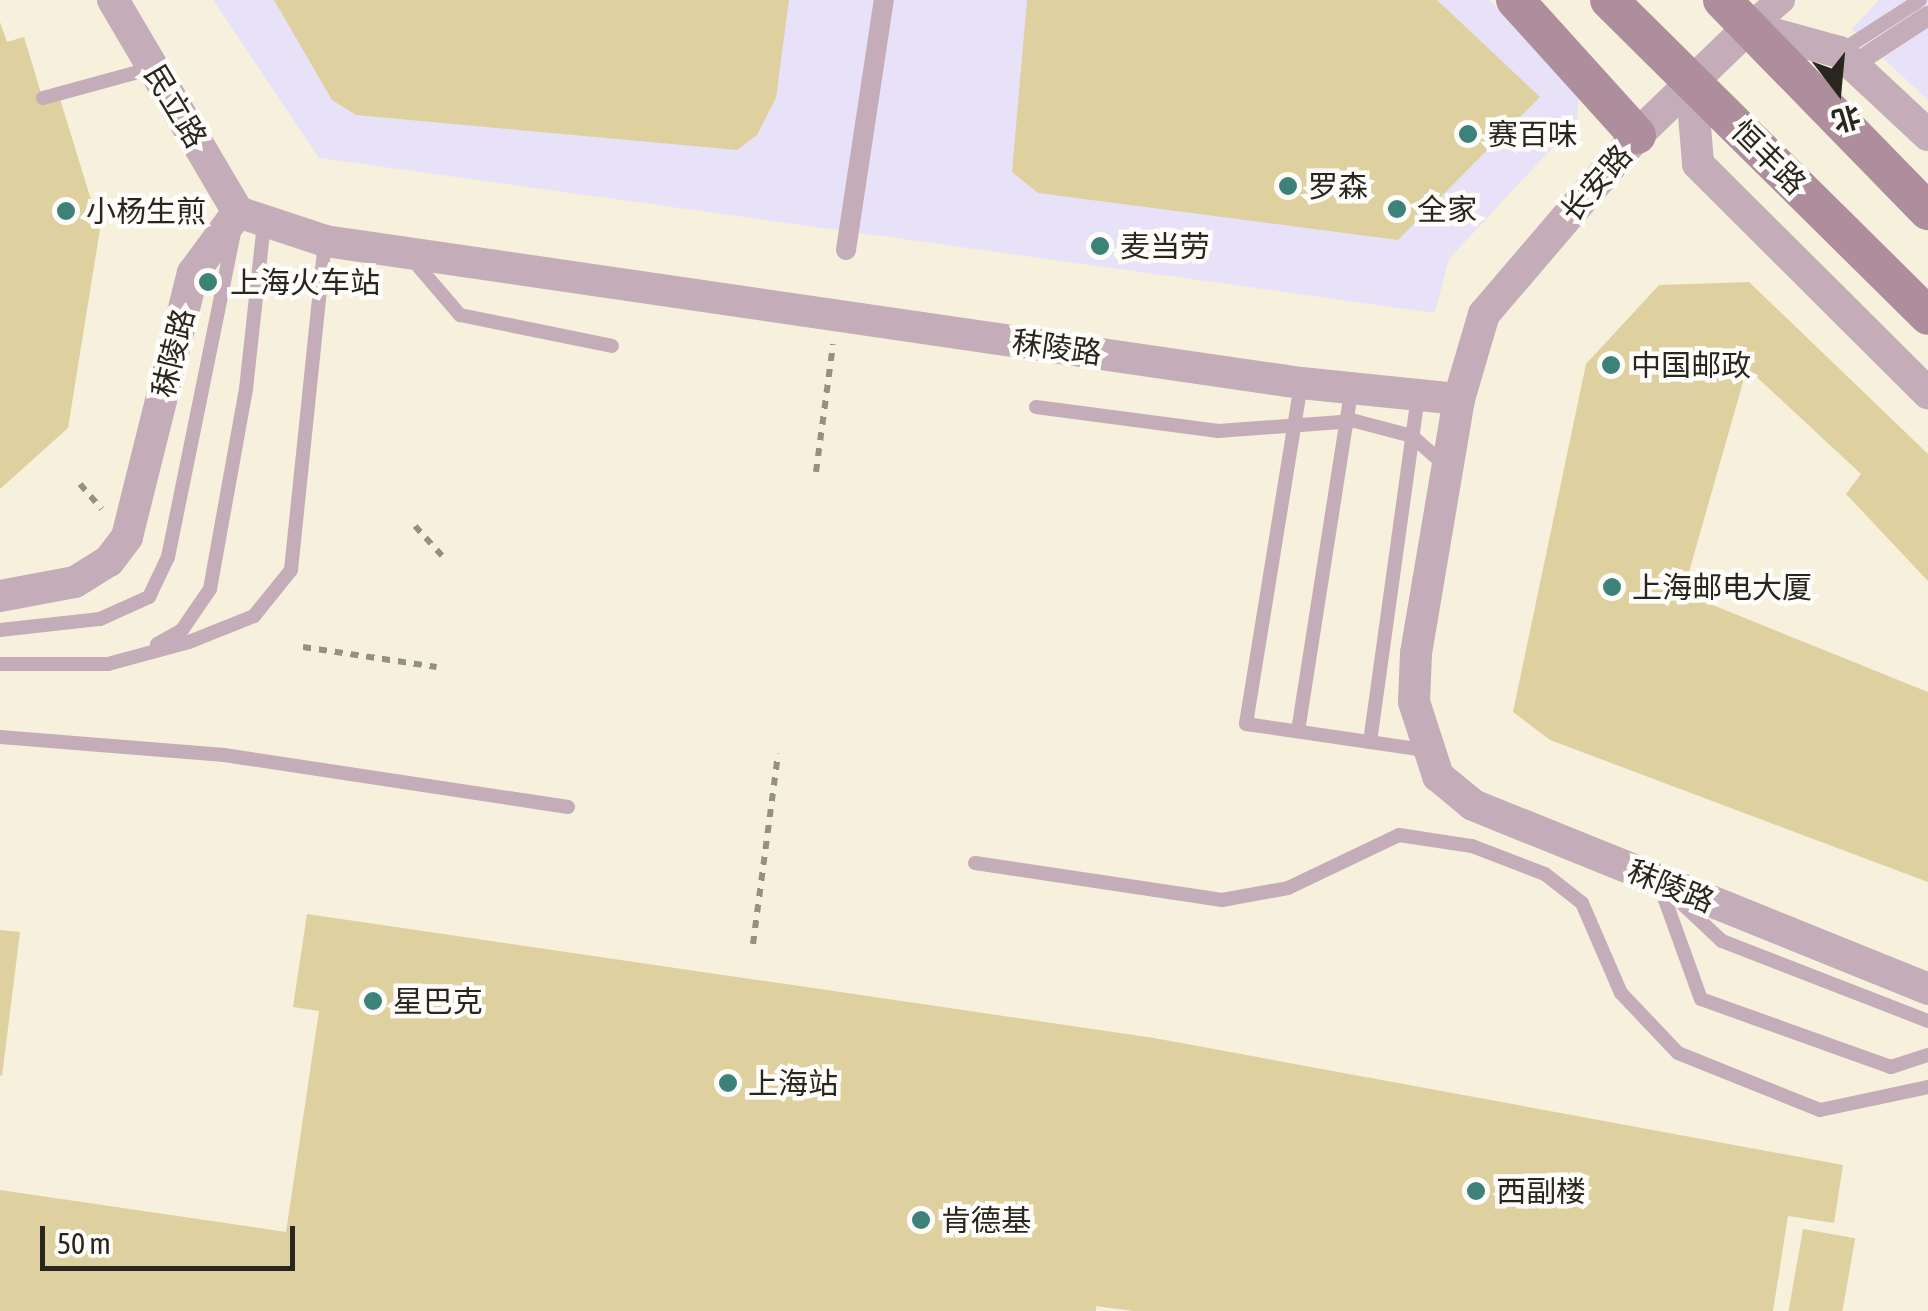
<!DOCTYPE html>
<meta charset="utf-8">
<style>
body{margin:0}
#map{position:relative;width:1928px;height:1311px;overflow:hidden;background:#f6f0dc;font-family:"Asap Condensed","Noto Sans SC",sans-serif}
div>[style]{position:absolute}
.commercial>*{inset:0;background:#e8e2f8}
.building>*{inset:0;background:#dfd09f;transform-origin:0 0}
.path>*{height:6px;margin-top:-3px;transform-origin:0;background:repeating-linear-gradient(90deg,#959082 0 8px,transparent 0 16px)}
.service>*{height:14px;margin:-7px;padding:0 7px;transform-origin:7px;border-radius:7px;background:#c4adb8}
.pedestrian>*{height:20px;margin:-10px;padding:0 10px;transform-origin:10px;border-radius:10px;background:#c4adb8}
.minor>*{height:28px;margin:-14px;padding:0 14px;transform-origin:14px;border-radius:14px;background:#c4adb8}
.tertiary>*{height:32px;margin:-16px;padding:0 16px;transform-origin:16px;border-radius:16px;background:#c4adb8}
.secondary>*{height:38px;margin:-19px;padding:0 19px;transform-origin:19px;border-radius:19px;background:#ae8d9d}
.dots>*{width:28px;height:28px;translate:-50% -50%;box-sizing:border-box;border:5px solid #fefdf9;border-radius:50%}
span{translate:-50% -50%;white-space:nowrap;text-align:center;line-height:1.15;-webkit-text-stroke:9px #fefdf9;paint-order:stroke}
.street-label{font-size:30px;color:#28261e}
.poi-label{font-size:30px;color:#28261e}
.left{translate:0 -50%;text-align:left}
.north{position:absolute;left:1788px;top:40px;width:100px;height:100px;-webkit-text-stroke:8px #fefdf9;paint-order:stroke;rotate:164deg;font-size:28px;font-weight:700;line-height:40px;text-align:center;color:#28261e}
.north::after{content:'';display:block;margin:auto;width:35px;height:45px;background:#28261e;clip-path:polygon(50% 0,100% 100%,50% 72%,0 100%)}
.scale{position:absolute;left:40px;top:1226px;width:255px;height:45px;box-sizing:border-box;border:5px solid #28261e;border-top:0;padding-left:12px;font-size:30px;line-height:35px;white-space:nowrap;color:#28261e;-webkit-text-stroke:8px #fefdf9;paint-order:stroke}
</style>
<div id="map">
<div class="commercial">
<div style="clip-path:polygon(213px 0,1489px 0,1579px 88px,1577px 121px,1449px 259px,1435px 313px,319px 158px)"></div>
<div style="clip-path:polygon(1879px 0,1928px 0,1928px 100px,1852px 29px)"></div>
</div>
<div class="building">
<div style="clip-path:polygon(274px 0,789px 0,776px 98px,757px 135px,737px 150px,356px 115px,332px 100px)"></div>
<div style="clip-path:polygon(1027px 0,1437px 0,1540px 97px,1398px 240px,1038px 193px,1012px 172px)"></div>
<div style="clip-path:polygon(0 22px,7px 42px,24px 37px,44px 103px,60px 99px,100px 229px,68px 428px,0 489px)"></div>
<div style="clip-path:polygon(1749px 282px,1928px 454px,1928px 581px,1846px 494px,1861px 474px,1747px 368px,1683px 593px,1928px 692px,1928px 882px,1550px 740px,1513px 712px,1586px 364px,1659px 285px)"></div>
<div style="clip-path:polygon(307px 914px,1154px 1038px,1843px 1165px,1834px 1223px,1788px 1216px,1773px 1311px,1133px 1311px,1096px 1306px,1096px 1311px,0 1311px,0 1190px,286px 1232px,319px 1011px,293px 1007px)"></div>
<div style="clip-path:polygon(0 930px,20px 932px,2px 1076px,0 1075px)"></div>
<div style="left:1803px;top:1229px;width:53px;height:83px;rotate:10deg"></div>
</div>
<div class="path">
<div style="left:816px;top:472px;width:129px;rotate:-82.4deg"></div>
<div style="left:80px;top:484px;width:33px;rotate:49deg"></div>
<div style="left:415px;top:526px;width:43px;rotate:47.8deg"></div>
<div style="left:303px;top:647px;width:135px;rotate:8.5deg"></div>
<div style="left:753px;top:944px;width:192px;rotate:-82.5deg"></div>
</div>
<div class="service">
<div style="left:1841px;top:51px;width:94px;rotate:-32.8deg"></div>
<div style="left:43px;top:98px;width:114px;rotate:-15.3deg"></div>
<div style="left:412px;top:259px;width:74px;rotate:49.4deg"></div>
<div style="left:460px;top:315px;width:155px;rotate:11.5deg"></div>
<div style="left:1301px;top:384px;width:344px;rotate:99.2deg"></div>
<div style="left:1246px;top:724px;width:181px;rotate:8.3deg"></div>
<div style="left:1036px;top:407px;width:184px;rotate:7.5deg"></div>
<div style="left:1218px;top:431px;width:137px;rotate:-4.2deg"></div>
<div style="left:1355px;top:421px;width:59px;rotate:14.7deg"></div>
<div style="left:1412px;top:436px;width:47px;rotate:41.5deg"></div>
<div style="left:0;top:630px;width:101px;rotate:-6.3deg"></div>
<div style="left:100px;top:619px;width:54px;rotate:-24.2deg"></div>
<div style="left:149px;top:597px;width:44px;rotate:-64.6deg"></div>
<div style="left:168px;top:557px;width:331px;rotate:-78.5deg"></div>
<div style="left:157px;top:644px;width:29px;rotate:-29deg"></div>
<div style="left:182px;top:630px;width:50px;rotate:-55.7deg"></div>
<div style="left:210px;top:589px;width:203px;rotate:-79.8deg"></div>
<div style="left:246px;top:389px;width:167px;rotate:-83.8deg"></div>
<div style="left:0;top:664px;width:108px"></div>
<div style="left:108px;top:664px;width:84px;rotate:-15.2deg"></div>
<div style="left:189px;top:642px;width:70px;rotate:-21.8deg"></div>
<div style="left:254px;top:616px;width:59px;rotate:-51.2deg"></div>
<div style="left:291px;top:570px;width:331px;rotate:-84.1deg"></div>
<div style="left:1298px;top:731px;width:347px;rotate:-81.1deg"></div>
<div style="left:0;top:737px;width:225px;rotate:4.6deg"></div>
<div style="left:224px;top:755px;width:348px;rotate:8.6deg"></div>
<div style="left:1370px;top:742px;width:349px;rotate:-82.1deg"></div>
<div style="left:975px;top:863px;width:250px;rotate:8.5deg"></div>
<div style="left:1222px;top:900px;width:67px;rotate:-10.3deg"></div>
<div style="left:1288px;top:888px;width:123px;rotate:-25.5deg"></div>
<div style="left:1399px;top:835px;width:74px;rotate:8.6deg"></div>
<div style="left:1472px;top:846px;width:78px;rotate:21deg"></div>
<div style="left:1545px;top:874px;width:47px;rotate:38.1deg"></div>
<div style="left:1582px;top:903px;width:98px;rotate:66.6deg"></div>
<div style="left:1621px;top:993px;width:83px;rotate:46.5deg"></div>
<div style="left:1678px;top:1053px;width:153px;rotate:21.9deg"></div>
<div style="left:1820px;top:1110px;width:110px;rotate:-12deg"></div>
<div style="left:1660px;top:886px;width:120px;rotate:70.1deg"></div>
<div style="left:1701px;top:999px;width:202px;rotate:19.7deg"></div>
<div style="left:1891px;top:1067px;width:39px;rotate:-18deg"></div>
<div style="left:1676px;top:898px;width:63px;rotate:43.1deg"></div>
<div style="left:1722px;top:941px;width:221px;rotate:21.2deg"></div>
</div>
<div class="pedestrian">
<div style="left:1853px;top:65px;width:90px;rotate:-33.2deg"></div>
<div style="left:846px;top:250px;width:253px;rotate:-81.4deg"></div>
</div>
<div class="minor">
<div style="left:1749px;top:27px;width:42px;rotate:-40.2deg"></div>
</div>
<div class="tertiary">
<div style="left:113px;top:0;width:246px;rotate:59.5deg"></div>
<div style="left:1691px;top:78px;width:86px;rotate:85.3deg"></div>
<div style="left:1698px;top:164px;width:325px;rotate:44.9deg"></div>
<div style="left:1928px;top:135px;width:122px;rotate:-137deg"></div>
<div style="left:1839px;top:52px;width:93px;rotate:-164.5deg"></div>
<div style="left:1749px;top:27px;width:156px;rotate:136deg"></div>
<div style="left:1637px;top:135px;width:235px;rotate:130.5deg"></div>
<div style="left:1484px;top:314px;width:89px;rotate:106.4deg"></div>
<div style="left:1459px;top:399px;width:258px;rotate:99.6deg"></div>
<div style="left:1416px;top:653px;width:49px;rotate:92.3deg"></div>
<div style="left:1414px;top:702px;width:78px;rotate:72deg"></div>
<div style="left:1438px;top:776px;width:45px;rotate:39.6deg"></div>
<div style="left:1473px;top:805px;width:491px;rotate:22deg"></div>
<div style="left:238px;top:212px;width:92px;rotate:18.4deg"></div>
<div style="left:325px;top:241px;width:986px;rotate:8.28deg"></div>
<div style="left:1301px;top:383px;width:159px;rotate:5.8deg"></div>
<div style="left:0;top:596px;width:76px;rotate:-10.6deg"></div>
<div style="left:75px;top:582px;width:40px;rotate:-32deg"></div>
<div style="left:109px;top:561px;width:30px;rotate:-53deg"></div>
<div style="left:127px;top:537px;width:272px;rotate:-76deg"></div>
<div style="left:193px;top:273px;width:76px;rotate:-53.6deg"></div>
</div>
<div class="secondary">
<div style="left:1515px;top:0;width:182px;rotate:47.9deg"></div>
<div style="left:1609px;top:0;width:449px;rotate:44.7deg"></div>
<div style="left:1722px;top:0;width:295px;rotate:45.7deg"></div>
</div>
<div class="dots">
<div style="left:1468px;top:134px;background:#3c8278"></div>
<div style="left:1288px;top:186px;background:#3c8278"></div>
<div style="left:1397px;top:209px;background:#3c8278"></div>
<div style="left:66px;top:211px;background:#3c8278"></div>
<div style="left:1100px;top:246px;background:#3c8278"></div>
<div style="left:208px;top:282px;background:#3c8278"></div>
<div style="left:1611px;top:365px;background:#3c8278"></div>
<div style="left:1612px;top:587px;background:#3c8278"></div>
<div style="left:373px;top:1001px;background:#3c8278"></div>
<div style="left:728px;top:1083px;background:#3c8278"></div>
<div style="left:1476px;top:1191px;background:#3c8278"></div>
<div style="left:921px;top:1220px;background:#3c8278"></div>
</div>
<div class="street-label">
<span style="left:176px;top:106px;rotate:59deg">民立路</span>
<span style="left:1769px;top:157px;rotate:45deg">恒丰路</span>
<span style="left:1596px;top:183px;rotate:-49deg">长安路</span>
<span style="left:1057px;top:347px;rotate:8deg">秣陵路</span>
<span style="left:173px;top:353px;rotate:-76deg">秣陵路</span>
<span style="left:1671px;top:886px;rotate:22deg">秣陵路</span>
</div>
<div class="poi-label">
<span class="left" style="left:1488px;top:134px">赛百味</span>
<span class="left" style="left:1308px;top:186px">罗森</span>
<span class="left" style="left:1417px;top:209px">全家</span>
<span class="left" style="left:86px;top:211px">小杨生煎</span>
<span class="left" style="left:1120px;top:246px">麦当劳</span>
<span class="left" style="left:230px;top:282px">上海火车站</span>
<span class="left" style="left:1631px;top:365px">中国邮政</span>
<span class="left" style="left:1632px;top:587px">上海邮电大厦</span>
<span class="left" style="left:393px;top:1001px">星巴克</span>
<span class="left" style="left:748px;top:1083px">上海站</span>
<span class="left" style="left:1496px;top:1191px">西副楼</span>
<span class="left" style="left:941px;top:1220px">肯德基</span>
</div>
<div class="north">北</div>
<div class="scale">50 m</div>
</div>
